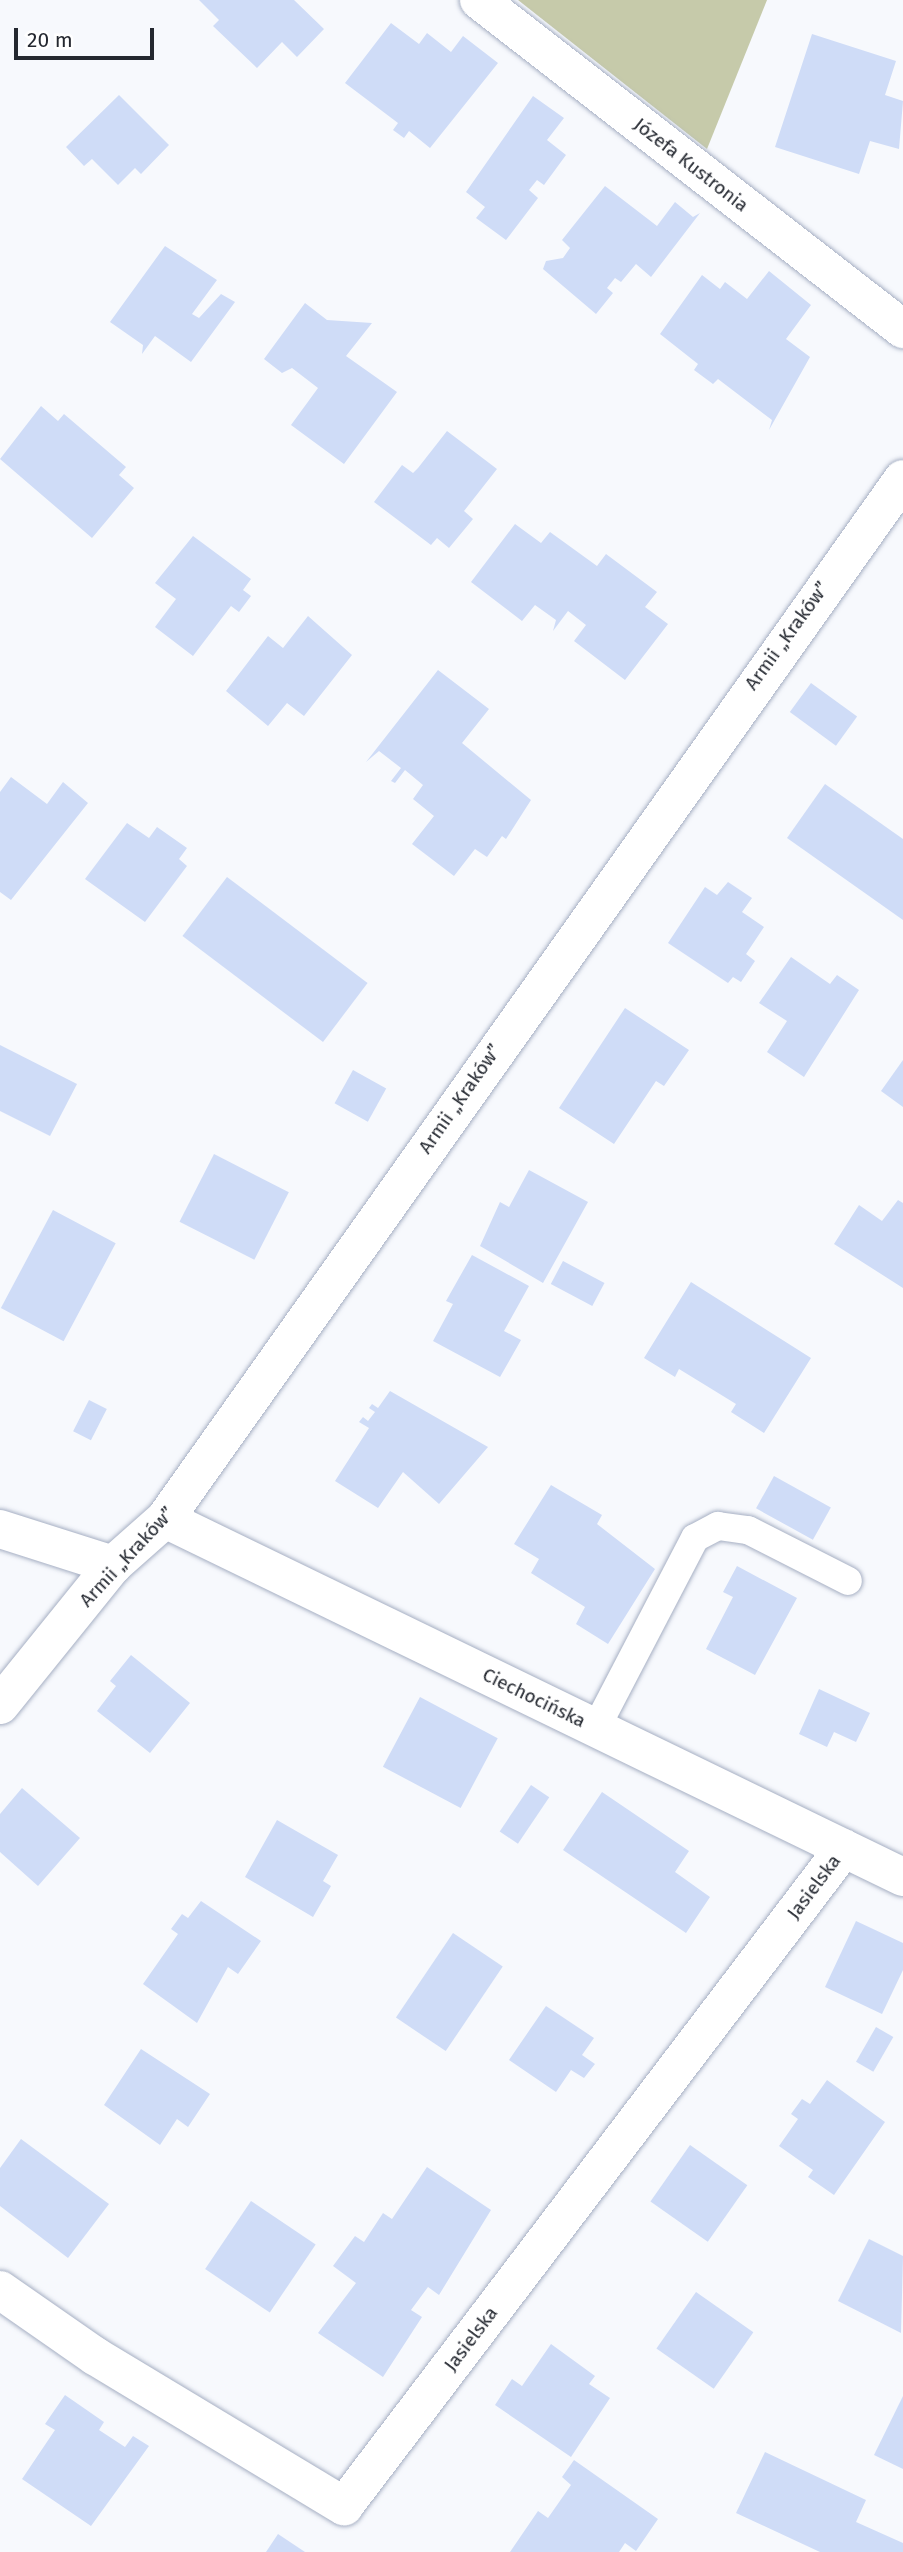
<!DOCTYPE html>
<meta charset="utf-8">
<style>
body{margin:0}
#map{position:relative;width:903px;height:2552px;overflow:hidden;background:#f7f9fd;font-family:"Fira Sans",sans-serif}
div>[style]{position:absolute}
.green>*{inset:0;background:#c6caaa}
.building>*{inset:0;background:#cfdcf7;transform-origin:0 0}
.roads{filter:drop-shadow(0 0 2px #a6afc3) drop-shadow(0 0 2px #a6afc3)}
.lane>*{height:28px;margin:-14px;padding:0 14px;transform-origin:14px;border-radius:14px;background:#fff}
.street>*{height:38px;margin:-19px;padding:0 19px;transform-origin:19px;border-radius:19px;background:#fff}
span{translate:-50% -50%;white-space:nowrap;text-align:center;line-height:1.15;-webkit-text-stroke:6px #fff;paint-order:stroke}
.street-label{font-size:19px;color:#242830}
.scale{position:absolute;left:14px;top:28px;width:140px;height:32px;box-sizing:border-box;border:4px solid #242830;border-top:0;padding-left:9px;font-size:21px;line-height:24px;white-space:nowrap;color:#242830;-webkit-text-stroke:5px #fff;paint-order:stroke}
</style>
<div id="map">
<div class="green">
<div style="clip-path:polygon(518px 0,767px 0,707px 149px)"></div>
</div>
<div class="building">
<div style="clip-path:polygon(199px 0,294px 0,324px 29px,297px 57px,282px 42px,257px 68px,213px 26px,219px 20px)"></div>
<div style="clip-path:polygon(391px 23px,419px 44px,427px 33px,451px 52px,463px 36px,498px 63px,430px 148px,409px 131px,404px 138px,393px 130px,398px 123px,345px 83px)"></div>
<div style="clip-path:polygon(812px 34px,896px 61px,885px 95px,903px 101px,899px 149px,870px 141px,859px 174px,775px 147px)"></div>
<div style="clip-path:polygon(119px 95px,169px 145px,141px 174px,135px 168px,118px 185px,92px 159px,84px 166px,66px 147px)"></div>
<div style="clip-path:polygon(533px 96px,564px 118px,547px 140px,566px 155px,544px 185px,537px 180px,529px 190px,538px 198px,506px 240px,476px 218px,485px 207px,466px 192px)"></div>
<div style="clip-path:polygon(605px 186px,657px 226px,675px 202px,693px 217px,700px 213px,651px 277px,636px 264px,621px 282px,615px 278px,607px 288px,613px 293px,596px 314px,543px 269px,546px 261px,563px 258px,570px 248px,562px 240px)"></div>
<div style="clip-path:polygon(165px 246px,217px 280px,192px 314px,199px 318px,221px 294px,235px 302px,191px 362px,155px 336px,142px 354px,143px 345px,110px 322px)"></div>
<div style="clip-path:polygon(769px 271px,811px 305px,786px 339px,810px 357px,769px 430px,772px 420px,718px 379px,713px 384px,694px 370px,698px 364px,660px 334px,702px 275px,720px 289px,725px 282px,747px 299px)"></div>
<div style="clip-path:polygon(305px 303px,327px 320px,372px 323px,346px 356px,397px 392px,344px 464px,291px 425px,318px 388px,292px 368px,282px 373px,264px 359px)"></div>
<div style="clip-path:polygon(41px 406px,58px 421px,64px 414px,126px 467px,119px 475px,134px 488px,92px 538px,0 459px)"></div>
<div style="clip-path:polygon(447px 431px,497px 469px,464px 511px,473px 519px,449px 548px,437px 538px,431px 545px,374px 502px,402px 465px,413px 473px,418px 468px)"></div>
<div style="clip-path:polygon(515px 524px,541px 543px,550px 532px,597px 566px,606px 554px,657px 592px,645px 607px,668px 624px,625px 680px,574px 641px,586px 625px,568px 611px,553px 631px,556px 620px,535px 605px,522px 621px,471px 582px)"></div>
<div style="clip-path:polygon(193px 536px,251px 579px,243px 590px,251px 596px,239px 612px,231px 606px,193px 656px,155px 627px,176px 599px,155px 583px)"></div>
<div style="clip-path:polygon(308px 616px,352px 655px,304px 716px,287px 703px,268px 726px,226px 691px,268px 636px,283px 648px)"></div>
<div style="clip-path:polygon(438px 670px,489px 709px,462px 743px,531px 800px,506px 839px,502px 836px,487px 857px,475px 849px,454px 876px,412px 844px,434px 816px,413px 799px,423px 785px,405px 770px,395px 783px,391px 781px,401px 768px,379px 751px,366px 762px)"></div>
<div style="left:811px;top:683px;width:57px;height:36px;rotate:36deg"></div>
<div style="clip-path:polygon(11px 777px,47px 804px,63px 782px,88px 803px,11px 900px,0 892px,0 792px)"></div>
<div style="clip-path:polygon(825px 784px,903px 839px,903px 920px,787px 838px)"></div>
<div style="clip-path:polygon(127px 823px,149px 838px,157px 827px,187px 848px,179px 859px,187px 866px,145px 922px,85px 879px)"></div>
<div style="left:227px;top:877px;width:176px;height:74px;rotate:37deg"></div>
<div style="clip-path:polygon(728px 882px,752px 898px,742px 912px,764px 927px,746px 954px,755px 961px,741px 982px,733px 977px,728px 983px,668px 943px,705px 887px,717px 895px)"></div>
<div style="clip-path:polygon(791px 957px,830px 984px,837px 975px,859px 990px,804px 1077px,767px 1052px,787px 1021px,759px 1003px)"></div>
<div style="clip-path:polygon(625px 1008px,689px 1050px,664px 1086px,656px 1081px,614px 1144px,559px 1108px)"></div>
<div style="clip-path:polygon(0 1045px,77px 1084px,50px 1136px,0 1111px)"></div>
<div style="clip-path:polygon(903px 1060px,903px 1107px,881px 1091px)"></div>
<div style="left:353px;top:1070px;width:38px;height:38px;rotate:29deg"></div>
<div style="left:214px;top:1154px;width:84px;height:76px;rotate:27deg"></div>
<div style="clip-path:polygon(529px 1170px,588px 1202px,543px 1283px,480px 1246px,500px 1202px,509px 1207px)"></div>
<div style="clip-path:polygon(898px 1200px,903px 1203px,903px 1288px,834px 1244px,859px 1205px,882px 1221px)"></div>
<div style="left:53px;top:1210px;width:71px;height:111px;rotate:28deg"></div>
<div style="clip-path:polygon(472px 1255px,529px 1286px,504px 1331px,521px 1340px,500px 1377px,433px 1341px,453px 1304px,446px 1301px)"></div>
<div style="left:563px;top:1261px;width:47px;height:26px;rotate:28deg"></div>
<div style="clip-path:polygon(691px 1282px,811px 1358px,764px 1433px,731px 1412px,736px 1404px,710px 1388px,679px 1369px,675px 1377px,644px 1358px)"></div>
<div style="clip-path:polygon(390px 1391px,488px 1447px,439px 1504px,403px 1472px,378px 1508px,335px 1481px,369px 1428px,359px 1422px,363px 1417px,368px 1421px,375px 1412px,369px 1408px,372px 1404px,378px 1408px)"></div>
<div style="left:89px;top:1400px;width:20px;height:35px;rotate:27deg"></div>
<div style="left:774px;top:1476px;width:65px;height:37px;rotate:29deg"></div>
<div style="clip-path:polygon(551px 1485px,602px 1515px,597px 1524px,655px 1569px,608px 1644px,576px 1624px,585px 1607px,531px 1573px,539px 1559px,514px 1544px)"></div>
<div style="clip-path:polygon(737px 1566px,797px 1598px,755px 1675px,706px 1649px,733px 1597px,723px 1592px)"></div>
<div style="clip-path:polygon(131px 1655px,190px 1703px,150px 1753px,97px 1711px,116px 1686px,110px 1681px)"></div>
<div style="clip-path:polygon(819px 1689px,870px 1713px,856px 1742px,834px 1732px,827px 1747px,799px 1734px)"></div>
<div style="left:420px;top:1697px;width:88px;height:79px;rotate:28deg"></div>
<div style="left:531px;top:1785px;width:22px;height:56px;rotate:34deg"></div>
<div style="clip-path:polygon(22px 1788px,80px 1838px,38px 1886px,0 1852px,0 1814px)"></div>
<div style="clip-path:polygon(602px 1792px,689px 1851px,675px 1872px,710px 1897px,686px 1933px,563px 1850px)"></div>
<div style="clip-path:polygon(277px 1820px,338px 1855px,323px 1881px,331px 1886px,313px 1917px,245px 1877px)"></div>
<div style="clip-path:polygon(201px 1901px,261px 1941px,238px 1974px,228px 1967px,197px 2023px,143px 1984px,178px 1934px,171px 1929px,182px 1914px,188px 1918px)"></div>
<div style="clip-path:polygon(856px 1921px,903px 1943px,903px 1970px,882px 2014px,825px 1987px)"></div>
<div style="left:453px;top:1933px;width:60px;height:102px;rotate:34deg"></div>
<div style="clip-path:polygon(546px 2006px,594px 2038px,582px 2055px,595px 2064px,584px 2078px,571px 2070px,556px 2092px,509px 2060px)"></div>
<div style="left:876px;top:2027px;width:20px;height:40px;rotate:30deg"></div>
<div style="clip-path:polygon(141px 2049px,210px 2094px,188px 2127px,177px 2119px,160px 2145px,104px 2105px)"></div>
<div style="clip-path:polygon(827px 2080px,885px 2122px,834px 2195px,808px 2177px,813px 2170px,779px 2146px,798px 2119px,791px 2114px,802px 2099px,810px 2104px)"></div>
<div style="clip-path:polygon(21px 2139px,109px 2204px,68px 2258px,0 2206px,0 2168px)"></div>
<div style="left:690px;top:2145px;width:70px;height:69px;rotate:35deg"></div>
<div style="clip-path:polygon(427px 2167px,491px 2210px,439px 2295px,428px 2287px,411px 2310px,422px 2317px,383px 2377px,318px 2333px,356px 2283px,333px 2266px,355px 2236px,364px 2242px,383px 2213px,392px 2219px)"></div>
<div style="left:251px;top:2201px;width:78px;height:82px;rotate:34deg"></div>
<div style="clip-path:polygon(869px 2239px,903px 2256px,901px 2333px,838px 2301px)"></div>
<div style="left:696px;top:2292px;width:70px;height:69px;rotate:35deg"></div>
<div style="clip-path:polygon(551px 2344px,595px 2376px,589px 2384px,610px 2398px,571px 2457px,495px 2405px,512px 2379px,522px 2386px)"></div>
<div style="clip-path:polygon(65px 2395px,104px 2422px,99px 2430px,125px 2447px,133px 2436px,149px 2446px,91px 2526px,22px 2479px,55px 2430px,45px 2424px)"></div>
<div style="clip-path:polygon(903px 2396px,903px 2469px,874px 2455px)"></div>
<div style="clip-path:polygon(765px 2452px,866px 2500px,856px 2522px,903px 2543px,903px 2552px,820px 2552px,736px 2513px)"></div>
<div style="clip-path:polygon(574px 2460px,658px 2519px,636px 2551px,625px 2543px,619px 2552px,510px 2552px,538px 2511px,548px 2518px,571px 2485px,562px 2477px)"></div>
<div style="clip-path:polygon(278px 2534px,305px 2552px,266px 2552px)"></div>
</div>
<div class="roads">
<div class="lane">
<div style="left:596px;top:1728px;width:214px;rotate:-62.5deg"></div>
<div style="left:695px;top:1538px;width:26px;rotate:-28deg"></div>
<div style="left:718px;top:1526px;width:30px;rotate:8deg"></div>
<div style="left:748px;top:1530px;width:112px;rotate:27deg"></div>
</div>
<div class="street">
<div style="left:479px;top:0;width:537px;rotate:37.81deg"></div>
<div style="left:165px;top:1519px;width:820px;rotate:25.88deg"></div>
<div style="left:0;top:1529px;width:119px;rotate:17.7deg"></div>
<div style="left:0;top:1705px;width:180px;rotate:-51.1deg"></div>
<div style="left:113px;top:1565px;width:69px;rotate:-41.5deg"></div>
<div style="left:165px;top:1519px;width:1275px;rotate:-54.64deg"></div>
<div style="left:0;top:2290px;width:116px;rotate:34.8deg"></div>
<div style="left:95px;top:2356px;width:291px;rotate:31.1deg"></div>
<div style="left:344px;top:2506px;width:826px;rotate:-52.77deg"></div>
</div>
</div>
<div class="street-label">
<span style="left:691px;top:165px;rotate:38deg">Józefa Kustronia</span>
<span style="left:787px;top:636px;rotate:-54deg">Armii „Kraków”</span>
<span style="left:460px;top:1099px;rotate:-55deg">Armii „Kraków”</span>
<span style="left:127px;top:1557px;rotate:-47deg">Armii „Kraków”</span>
<span style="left:534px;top:1698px;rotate:26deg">Ciechocińska</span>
<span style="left:814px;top:1887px;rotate:-53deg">Jasielska</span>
<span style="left:471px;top:2339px;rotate:-53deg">Jasielska</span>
</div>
<div class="scale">20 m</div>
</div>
